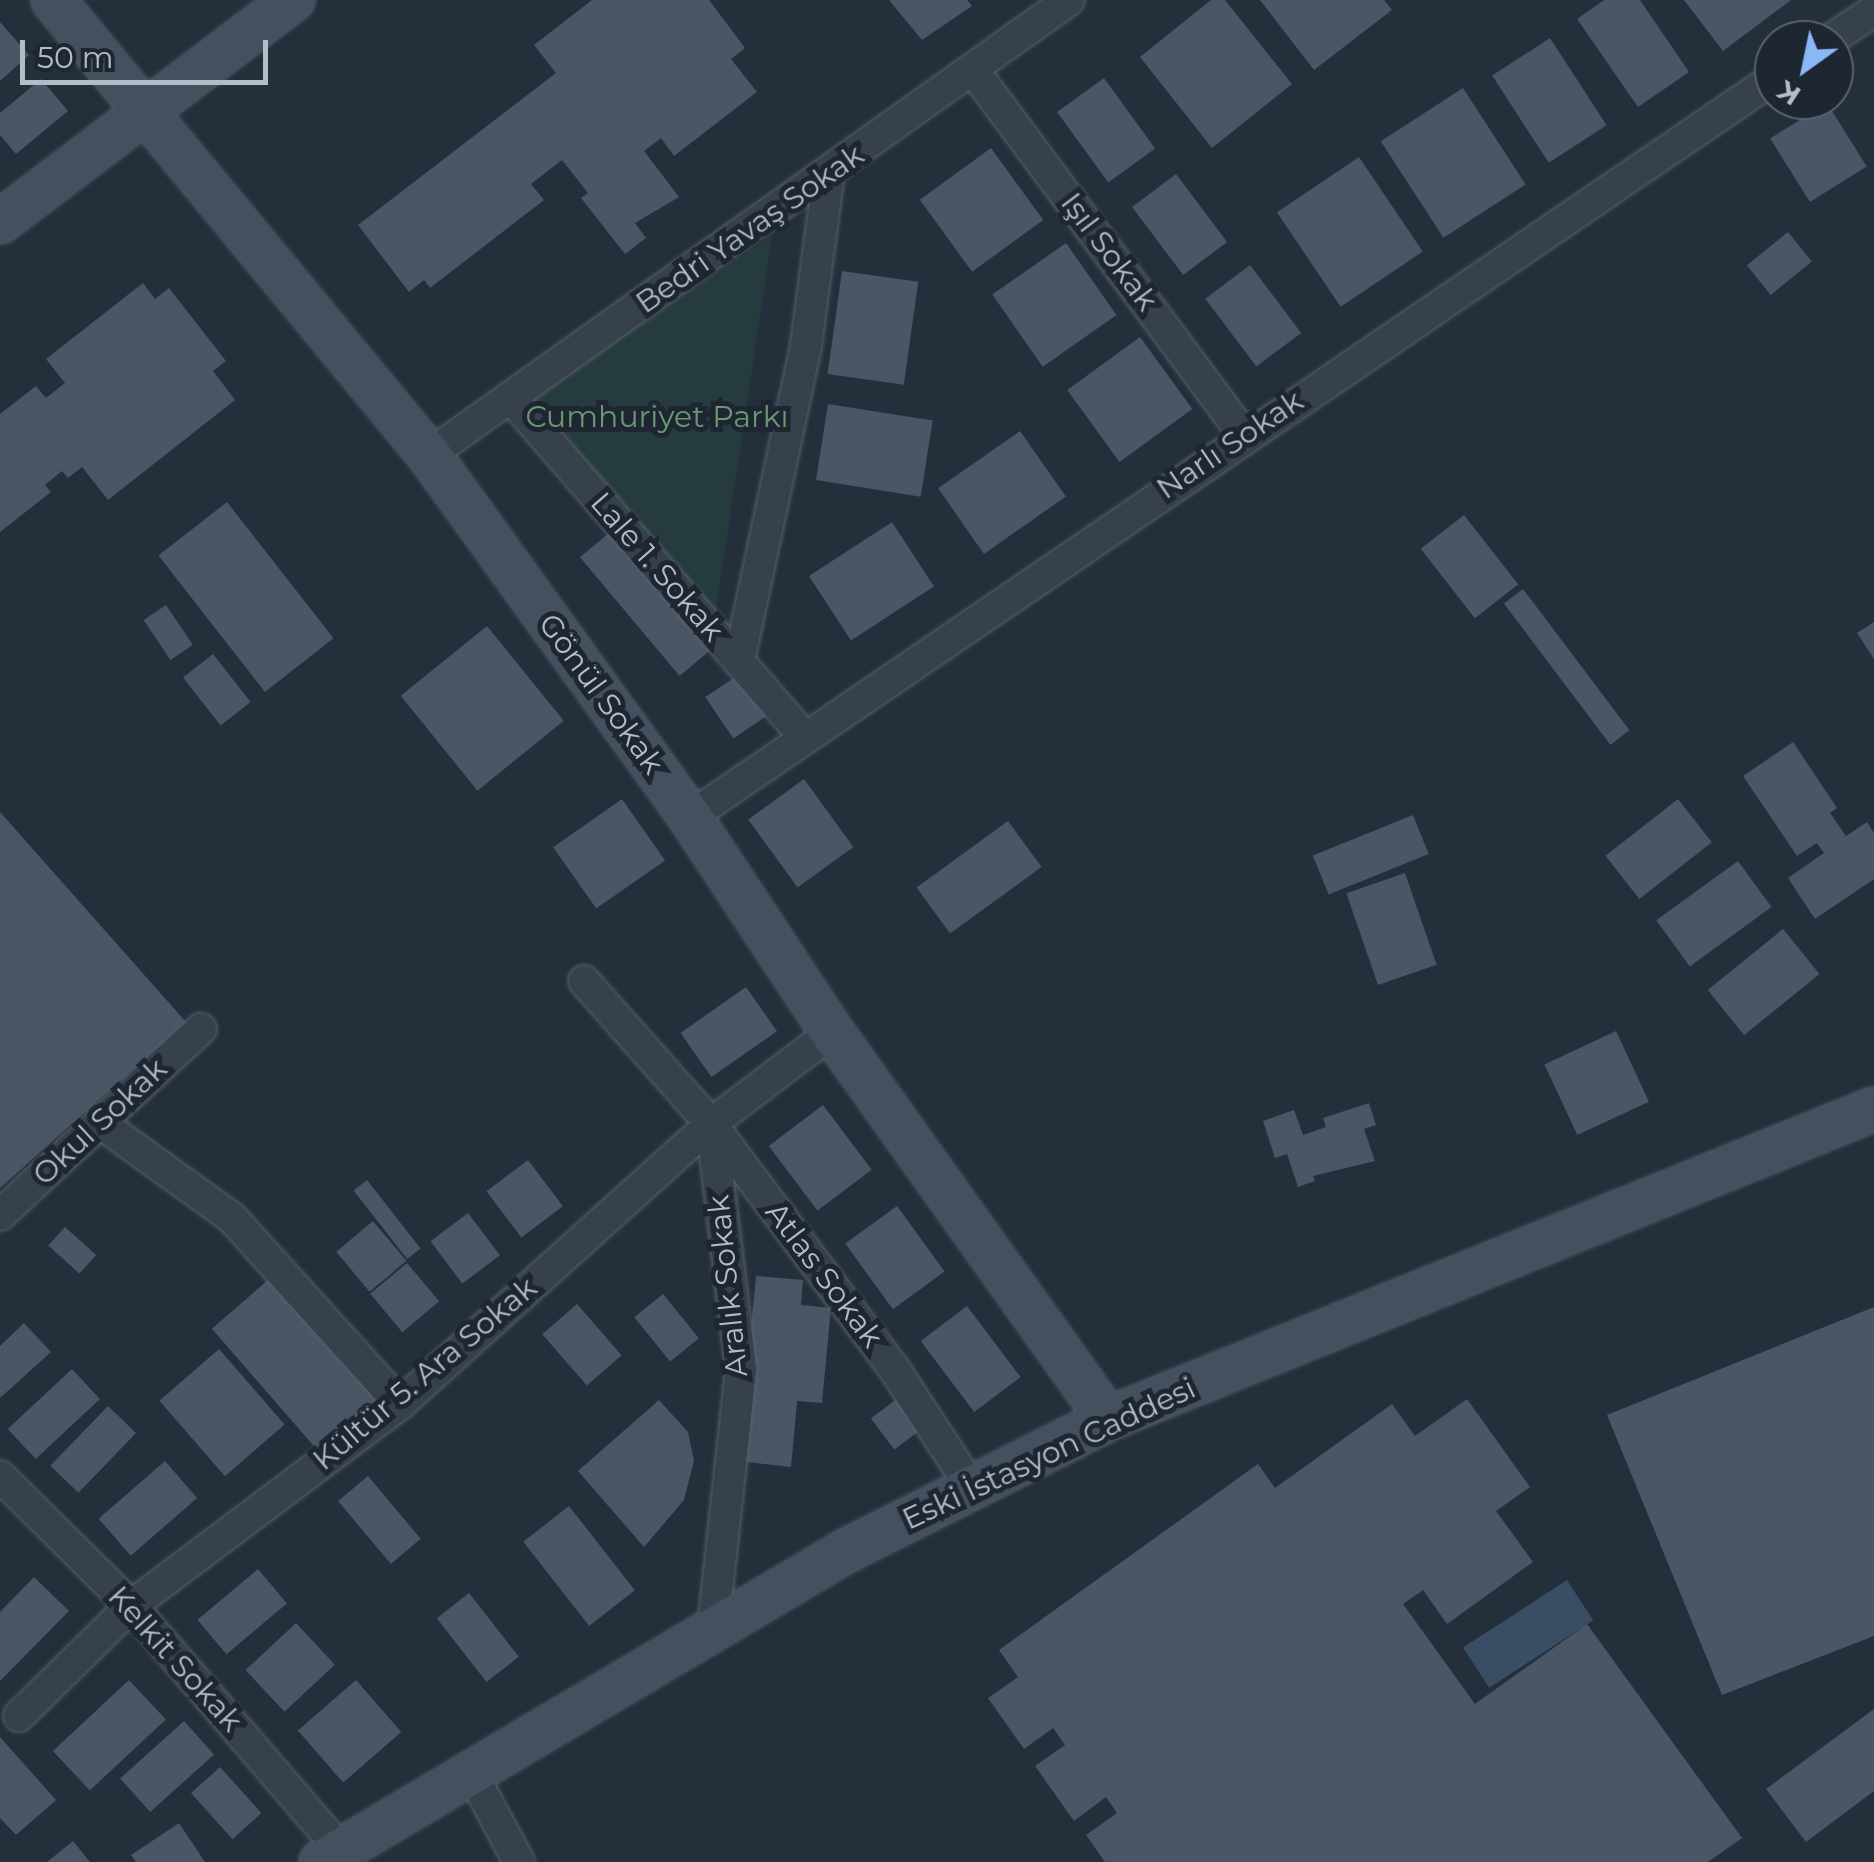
<!DOCTYPE html>
<meta charset="utf-8">
<style>
body{margin:0}
#map{position:relative;width:1874px;height:1862px;overflow:hidden;background:#242f3c;font-family:Montserrat,sans-serif}
div>[style]{position:absolute}
.green>*{inset:0;background:#263b3d}
.water>*{inset:0;background:#394d65;transform-origin:0 0}
.building>*{inset:0;background:#4a5665;transform-origin:0 0}
.roads{filter:drop-shadow(0 0 2px #555f6a) drop-shadow(0 0 2px #555f6a)}
.street>*{height:30px;margin:-15px;padding:0 15px;transform-origin:15px;border-radius:15px;background:#37414c}
.secondary>*{height:42px;margin:-21px;padding:0 21px;transform-origin:21px;border-radius:21px;background:#45505f}
span{translate:-50% -50%;white-space:nowrap;text-align:center;line-height:1.15;-webkit-text-stroke:10px #1d2631;paint-order:stroke}
.street-label{font-size:30px;color:#b3bcc7}
.park-label{font-size:30px;color:#6a9873}
.north{position:absolute;left:1754px;top:20px;width:100px;height:100px;box-sizing:border-box;background:#1d2631;border:2px solid #59626d;border-radius:50%;rotate:213deg;font-size:28px;font-weight:700;line-height:40px;text-align:center;color:#b3bcc7}
.north::after{content:'';display:block;margin:auto;width:35px;height:45px;background:#8ab7f6;clip-path:polygon(50% 0,100% 100%,50% 72%,0 100%)}
.scale{position:absolute;left:20px;top:40px;width:248px;height:45px;box-sizing:border-box;border:5px solid #b3bcc7;border-top:0;padding-left:12px;font-size:30px;line-height:35px;white-space:nowrap;color:#b3bcc7;-webkit-text-stroke:8px #1d2631;paint-order:stroke}
</style>
<div id="map">
<div class="green">
<div style="clip-path:polygon(772px 236px,715px 616px,524px 401px)"></div>
</div>
<div class="water">
<div style="left:1567px;top:1580px;width:48px;height:124px;rotate:57deg"></div>
</div>
<div class="building">
<div style="clip-path:polygon(592px 0,709px 0,745px 48px,731px 59px,757px 92px,674px 156px,661px 138px,644px 151px,679px 197px,635px 223px,646px 238px,625px 254px,581px 198px,588px 193px,562px 160px,531px 184px,544px 200px,430px 288px,424px 280px,409px 292px,358px 225px,556px 73px,534px 45px)"></div>
<div style="clip-path:polygon(889px 0,967px 0,972px 6px,922px 40px)"></div>
<div style="clip-path:polygon(1211px 0,1225px 0,1292px 84px,1212px 148px,1140px 57px)"></div>
<div style="clip-path:polygon(1260px 0,1384px 0,1392px 10px,1314px 70px)"></div>
<div style="clip-path:polygon(1604px 0,1640px 0,1689px 72px,1638px 107px,1577px 19px)"></div>
<div style="clip-path:polygon(1684px 0,1791px 0,1723px 51px)"></div>
<div style="clip-path:polygon(0 22px,29px 55px,0 81px)"></div>
<div style="left:1550px;top:38px;width:104px;height:69px;rotate:57deg"></div>
<div style="left:1104px;top:78px;width:87px;height:58px;rotate:54deg"></div>
<div style="clip-path:polygon(41px 79px,68px 111px,16px 154px,0 135px,0 113px)"></div>
<div style="left:1463px;top:88px;width:115px;height:98px;rotate:57deg"></div>
<div style="left:1827px;top:103px;width:75px;height:67px;rotate:58deg"></div>
<div style="left:991px;top:148px;width:89px;height:88px;rotate:54deg"></div>
<div style="left:1359px;top:157px;width:114px;height:99px;rotate:56deg"></div>
<div style="left:1176px;top:174px;width:85px;height:55px;rotate:53deg"></div>
<div style="left:1788px;top:232px;width:38px;height:53px;rotate:51deg"></div>
<div style="left:1066px;top:243px;width:88px;height:90px;rotate:55deg"></div>
<div style="left:1250px;top:265px;width:85px;height:56px;rotate:53deg"></div>
<div style="left:842px;top:271px;width:77px;height:104px;rotate:8deg"></div>
<div style="clip-path:polygon(143px 283px,155px 299px,169px 288px,226px 361px,213px 371px,235px 400px,108px 500px,82px 467px,68px 478px,62px 471px,45px 485px,51px 492px,0 532px,0 414px,36px 386px,46px 398px,65px 383px,46px 359px)"></div>
<div style="left:1140px;top:337px;width:89px;height:90px;rotate:54deg"></div>
<div style="left:828px;top:404px;width:106px;height:77px;rotate:9deg"></div>
<div style="left:1020px;top:431px;width:80px;height:100px;rotate:55deg"></div>
<div style="left:227px;top:502px;width:173px;height:87px;rotate:52deg"></div>
<div style="left:1464px;top:515px;width:88px;height:55px;rotate:52deg"></div>
<div style="left:892px;top:522px;width:77px;height:99px;rotate:57deg"></div>
<div style="left:616px;top:527px;width:155px;height:47px;rotate:50deg"></div>
<div style="left:1523px;top:589px;width:177px;height:24px;rotate:53deg"></div>
<div style="left:166px;top:605px;width:48px;height:27px;rotate:56deg"></div>
<div style="clip-path:polygon(1874px 622px,1874px 659px,1857px 633px)"></div>
<div style="left:487px;top:626px;width:122px;height:111px;rotate:51deg"></div>
<div style="left:213px;top:654px;width:61px;height:38px;rotate:52deg"></div>
<div style="left:741px;top:673px;width:50px;height:43px;rotate:56deg"></div>
<div style="clip-path:polygon(1793px 742px,1837px 808px,1830px 813px,1846px 836px,1867px 822px,1874px 833px,1874px 879px,1815px 919px,1788px 878px,1824px 853px,1817px 843px,1797px 856px,1743px 776px)"></div>
<div style="left:804px;top:779px;width:84px;height:69px;rotate:54deg"></div>
<div style="left:622px;top:799px;width:75px;height:84px;rotate:55deg"></div>
<div style="left:1678px;top:799px;width:55px;height:92px;rotate:52deg"></div>
<div style="clip-path:polygon(0 812px,186px 1022px,0 1188px)"></div>
<div style="left:1413px;top:815px;width:42px;height:108px;rotate:68deg"></div>
<div style="left:1008px;top:821px;width:57px;height:113px;rotate:54deg"></div>
<div style="left:1738px;top:861px;width:57px;height:101px;rotate:54deg"></div>
<div style="left:1405px;top:873px;width:97px;height:62px;rotate:71deg"></div>
<div style="left:1783px;top:929px;width:58px;height:97px;rotate:51deg"></div>
<div style="left:746px;top:987px;width:54px;height:80px;rotate:55deg"></div>
<div style="left:1616px;top:1031px;width:78px;height:79px;rotate:65deg"></div>
<div style="clip-path:polygon(1369px 1103px,1376px 1125px,1364px 1129px,1375px 1161px,1313px 1176px,1315px 1181px,1298px 1187px,1287px 1154px,1275px 1158px,1263px 1121px,1294px 1110px,1303px 1135px,1326px 1127px,1323px 1118px)"></div>
<div style="left:823px;top:1105px;width:81px;height:68px;rotate:53deg"></div>
<div style="left:528px;top:1160px;width:58px;height:52px;rotate:53deg"></div>
<div style="left:367px;top:1180px;width:87px;height:17px;rotate:52deg"></div>
<div style="left:897px;top:1206px;width:81px;height:64px;rotate:54deg"></div>
<div style="left:468px;top:1213px;width:53px;height:47px;rotate:53deg"></div>
<div style="left:373px;top:1221px;width:52px;height:48px;rotate:50deg"></div>
<div style="left:65px;top:1227px;width:42px;height:25px;rotate:42deg"></div>
<div style="left:407px;top:1263px;width:50px;height:48px;rotate:50deg"></div>
<div style="left:276px;top:1273px;width:173px;height:85px;rotate:49deg"></div>
<div style="clip-path:polygon(756px 1276px,803px 1280px,801px 1305px,831px 1308px,822px 1403px,797px 1401px,791px 1467px,738px 1461px)"></div>
<div style="left:663px;top:1294px;width:57px;height:37px;rotate:51deg"></div>
<div style="left:577px;top:1304px;width:68px;height:46px;rotate:49deg"></div>
<div style="left:967px;top:1306px;width:89px;height:58px;rotate:53deg"></div>
<div style="clip-path:polygon(1874px 1307px,1874px 1636px,1722px 1695px,1607px 1415px)"></div>
<div style="clip-path:polygon(24px 1323px,51px 1352px,0 1398px,0 1346px)"></div>
<div style="left:219px;top:1349px;width:100px;height:79px;rotate:49deg"></div>
<div style="left:72px;top:1369px;width:41px;height:88px;rotate:47deg"></div>
<div style="left:898px;top:1398px;width:39px;height:34px;rotate:53deg"></div>
<div style="clip-path:polygon(1467px 1399px,1530px 1487px,1496px 1511px,1533px 1562px,1447px 1624px,1423px 1590px,1403px 1604px,1475px 1704px,1587px 1624px,1742px 1838px,1708px 1862px,1105px 1862px,1086px 1835px,1117px 1813px,1106px 1797px,1074px 1821px,1035px 1766px,1065px 1745px,1053px 1728px,1024px 1749px,988px 1698px,1018px 1677px,999px 1650px,1258px 1464px,1275px 1488px,1392px 1404px,1415px 1436px)"></div>
<div style="clip-path:polygon(659px 1400px,688px 1432px,694px 1461px,684px 1500px,644px 1547px,578px 1471px)"></div>
<div style="left:108px;top:1406px;width:39px;height:83px;rotate:44deg"></div>
<div style="left:165px;top:1461px;width:49px;height:88px;rotate:49deg"></div>
<div style="left:368px;top:1476px;width:82px;height:39px;rotate:50deg"></div>
<div style="left:569px;top:1506px;width:107px;height:58px;rotate:52deg"></div>
<div style="left:258px;top:1569px;width:45px;height:79px;rotate:50deg"></div>
<div style="clip-path:polygon(34px 1577px,69px 1611px,0 1681px,0 1612px)"></div>
<div style="left:469px;top:1593px;width:81px;height:41px;rotate:52deg"></div>
<div style="left:296px;top:1623px;width:57px;height:69px;rotate:47deg"></div>
<div style="left:129px;top:1680px;width:54px;height:104px;rotate:47deg"></div>
<div style="left:356px;top:1680px;width:69px;height:77px;rotate:49deg"></div>
<div style="clip-path:polygon(1874px 1709px,1874px 1791px,1806px 1842px,1766px 1789px)"></div>
<div style="left:184px;top:1721px;width:45px;height:86px;rotate:48deg"></div>
<div style="clip-path:polygon(0 1737px,56px 1800px,16px 1835px,0 1818px)"></div>
<div style="left:220px;top:1767px;width:62px;height:39px;rotate:48deg"></div>
<div style="clip-path:polygon(179px 1823px,205px 1862px,136px 1862px,131px 1855px)"></div>
<div style="clip-path:polygon(73px 1841px,90px 1862px,47px 1862px)"></div>
</div>
<div class="roads">
<div class="street">
<div style="left:1830px;top:40px;width:53px;rotate:-33.4deg"></div>
<div style="left:973px;top:70px;width:455px;rotate:53.4deg"></div>
<div style="left:510px;top:397px;width:450px;rotate:49.1deg"></div>
<div style="left:429px;top:455px;width:785px;rotate:-35.41deg"></div>
<div style="left:739px;top:661px;width:323px;rotate:-78deg"></div>
<div style="left:806px;top:345px;width:174px;rotate:-82.4deg"></div>
<div style="left:690px;top:817px;width:1312px;rotate:-34.28deg"></div>
<div style="left:584px;top:981px;width:191px;rotate:48.4deg"></div>
<div style="left:711px;top:1124px;width:304px;rotate:53.2deg"></div>
<div style="left:893px;top:1367px;width:145px;rotate:56.9deg"></div>
<div style="left:99px;top:1122px;width:164px;rotate:35.8deg"></div>
<div style="left:232px;top:1218px;width:251px;rotate:47.9deg"></div>
<div style="left:712px;top:1129px;width:243px;rotate:83.1deg"></div>
<div style="left:741px;top:1370px;width:260px;rotate:96.2deg"></div>
<div style="left:0;top:1215px;width:274px;rotate:-42.8deg"></div>
<div style="left:0;top:1476px;width:185px;rotate:44.8deg"></div>
<div style="left:131px;top:1606px;width:322px;rotate:49.3deg"></div>
<div style="left:19px;top:1716px;width:157px;rotate:-44.5deg"></div>
<div style="left:131px;top:1606px;width:336px;rotate:-36.9deg"></div>
<div style="left:400px;top:1404px;width:418px;rotate:-42deg"></div>
<div style="left:711px;top:1124px;width:152px;rotate:-37.2deg"></div>
<div style="left:471px;top:1772px;width:102px;rotate:61.9deg"></div>
</div>
<div class="secondary">
<div style="left:53px;top:0;width:590px;rotate:50.43deg"></div>
<div style="left:429px;top:455px;width:446px;rotate:54.2deg"></div>
<div style="left:690px;top:817px;width:258px;rotate:56.6deg"></div>
<div style="left:832px;top:1032px;width:475px;rotate:54.5deg"></div>
<div style="left:0;top:222px;width:368px;rotate:-37.2deg"></div>
<div style="left:321px;top:1862px;width:608px;rotate:-30.66deg"></div>
<div style="left:844px;top:1552px;width:296px;rotate:-26.7deg"></div>
<div style="left:1108px;top:1419px;width:826px;rotate:-22.03deg"></div>
</div>
</div>
<div class="street-label">
<span style="left:750px;top:229px;rotate:-35deg">Bedri Yavaş Sokak</span>
<span style="left:1109px;top:252px;rotate:53deg">Işıl Sokak</span>
<span style="left:1230px;top:445px;rotate:-34deg">Narlı Sokak</span>
<span style="left:657px;top:567px;rotate:49deg">Lale 1. Sokak</span>
<span style="left:601px;top:694px;rotate:54deg">Gönül Sokak</span>
<span style="left:100px;top:1122px;rotate:-43deg">Okul Sokak</span>
<span style="left:824px;top:1275px;rotate:53deg">Atlas Sokak</span>
<span style="left:728px;top:1286px;rotate:-96deg">Aralık Sokak</span>
<span style="left:425px;top:1374px;rotate:-40deg">Kültür 5. Ara Sokak</span>
<span style="left:1049px;top:1454px;rotate:-25deg">Eski İstasyon Caddesi</span>
<span style="left:175px;top:1659px;rotate:48deg">Kelkit Sokak</span>
</div>
<div class="park-label">
<span style="left:657px;top:417px">Cumhuriyet Parkı</span>
</div>
<div class="north">K</div>
<div class="scale">50 m</div>
</div>
